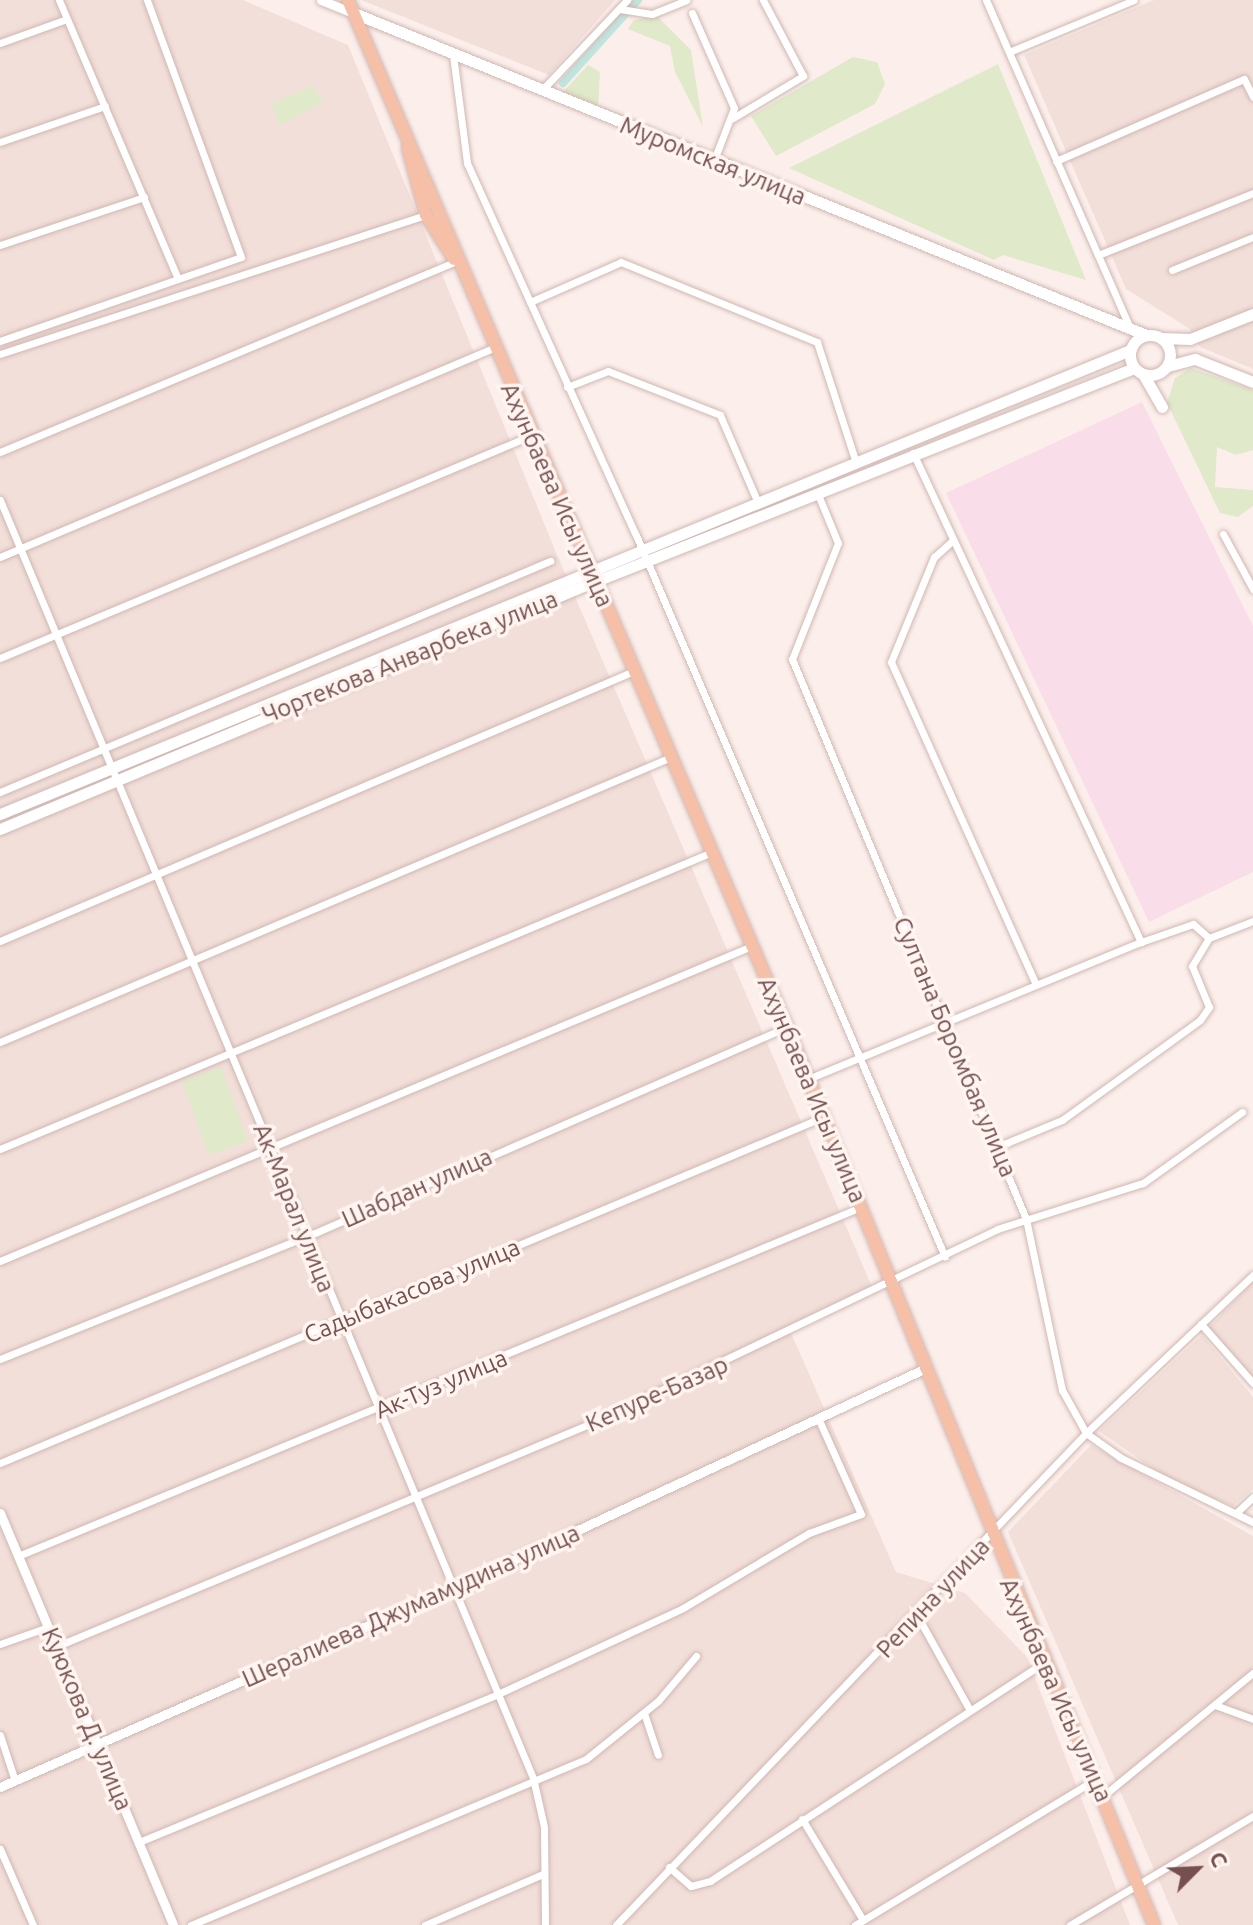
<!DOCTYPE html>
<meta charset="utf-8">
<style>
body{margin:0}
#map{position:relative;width:1253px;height:1925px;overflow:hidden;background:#fcefeb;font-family:Ubuntu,sans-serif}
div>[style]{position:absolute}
.residential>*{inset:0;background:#f3dfd9}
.medical>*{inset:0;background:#f9deea}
.green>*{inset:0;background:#e0e9c9;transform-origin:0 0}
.canal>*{height:8px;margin:-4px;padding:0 4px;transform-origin:4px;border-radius:4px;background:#c0e5de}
.roads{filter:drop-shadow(0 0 2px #d0b7b3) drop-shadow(0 0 2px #d0b7b3)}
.minor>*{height:7px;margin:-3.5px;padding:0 3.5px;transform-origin:3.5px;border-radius:3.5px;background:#fff}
.tertiary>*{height:9px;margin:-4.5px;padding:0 4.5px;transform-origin:4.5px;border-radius:4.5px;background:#fff}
.secondary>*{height:11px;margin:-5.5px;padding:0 5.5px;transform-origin:5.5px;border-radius:5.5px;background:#fff}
.secondary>.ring{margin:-5.5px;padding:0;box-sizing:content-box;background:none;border:11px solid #fff;border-radius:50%}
.primary>*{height:12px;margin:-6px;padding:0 6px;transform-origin:6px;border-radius:6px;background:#f5bfa8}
span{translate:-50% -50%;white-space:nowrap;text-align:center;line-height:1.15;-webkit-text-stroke:7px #fef5f1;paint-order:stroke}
.street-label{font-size:24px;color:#76504f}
.north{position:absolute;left:1157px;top:1829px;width:80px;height:80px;-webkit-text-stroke:6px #fef5f1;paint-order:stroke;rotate:66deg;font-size:22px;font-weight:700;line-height:32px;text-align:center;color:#76504f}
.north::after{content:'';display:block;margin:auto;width:28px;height:36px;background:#76504f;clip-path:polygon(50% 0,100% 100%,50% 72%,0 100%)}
</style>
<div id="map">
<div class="residential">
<div style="clip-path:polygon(0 0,243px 0,348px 45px,555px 550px,873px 1289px,788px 1326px,896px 1572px,965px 1593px,1027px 1657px,1130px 1925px,0 1925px)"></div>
<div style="clip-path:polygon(361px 0,615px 0,549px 75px)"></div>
<div style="clip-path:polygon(1154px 0,1253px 0,1253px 369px,1200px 347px,1190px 329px,1126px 289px,1024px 55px)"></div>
<div style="clip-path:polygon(1253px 1282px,1253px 1380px,1209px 1327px)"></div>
<div style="clip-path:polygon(1202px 1335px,1253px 1397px,1253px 1489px,1233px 1506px,1171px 1481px,1099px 1431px)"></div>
<div style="clip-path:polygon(1091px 1445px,1253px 1536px,1253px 1925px,1178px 1925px,1008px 1532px)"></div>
</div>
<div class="medical">
<div style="clip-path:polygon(1142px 402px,1253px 626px,1253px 872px,1149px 922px,946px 493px)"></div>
</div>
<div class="green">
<div style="clip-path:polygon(657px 16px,691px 50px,703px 127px,675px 72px,670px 46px,628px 29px,634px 20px)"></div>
<div style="clip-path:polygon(853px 57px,877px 62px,885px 84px,875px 104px,776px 156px,751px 116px)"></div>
<div style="clip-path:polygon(998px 64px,1086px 280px,1003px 255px,994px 260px,789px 168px)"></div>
<div style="clip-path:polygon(588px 65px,600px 72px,598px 108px,562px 93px)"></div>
<div style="clip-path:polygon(312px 85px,324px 102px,279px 126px,272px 104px)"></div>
<div style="clip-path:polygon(1191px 368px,1253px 390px,1253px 450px,1236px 455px,1217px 447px,1215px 487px,1253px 490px,1253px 506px,1238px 517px,1220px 513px,1167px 403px,1175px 378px)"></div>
<div style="left:221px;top:1067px;width:79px;height:42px;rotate:70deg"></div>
</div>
<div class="canal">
<div style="left:563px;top:83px;width:112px;rotate:-47.9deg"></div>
</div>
<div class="roads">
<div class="minor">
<div style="left:59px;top:0;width:303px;rotate:66.9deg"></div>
<div style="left:986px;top:0;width:358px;rotate:66.3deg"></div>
<div style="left:620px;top:9px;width:32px;rotate:9deg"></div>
<div style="left:652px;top:14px;width:37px;rotate:-22deg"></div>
<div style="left:692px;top:13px;width:104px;rotate:66.1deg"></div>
<div style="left:734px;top:108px;width:56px;rotate:111deg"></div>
<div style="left:0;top:43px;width:71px;rotate:-19.7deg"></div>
<div style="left:1009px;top:52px;width:135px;rotate:-22.6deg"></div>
<div style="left:453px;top:55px;width:109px;rotate:82.6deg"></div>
<div style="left:467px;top:163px;width:409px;rotate:65.6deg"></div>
<div style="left:636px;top:535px;width:785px;rotate:66.83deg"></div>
<div style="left:542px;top:90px;width:124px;rotate:-46.6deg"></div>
<div style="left:733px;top:118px;width:82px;rotate:-31deg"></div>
<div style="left:803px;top:76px;width:86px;rotate:-117.8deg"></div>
<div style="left:0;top:142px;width:111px;rotate:-18.9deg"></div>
<div style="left:1056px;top:161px;width:205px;rotate:-23.6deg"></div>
<div style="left:1244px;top:79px;width:20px;rotate:63deg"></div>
<div style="left:0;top:245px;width:152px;rotate:-18.4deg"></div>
<div style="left:1098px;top:255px;width:167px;rotate:-21.8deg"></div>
<div style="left:1172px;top:270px;width:87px;rotate:-22.2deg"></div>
<div style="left:530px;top:302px;width:99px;rotate:-23.7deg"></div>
<div style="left:621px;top:262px;width:212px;rotate:22.2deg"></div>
<div style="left:817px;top:342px;width:127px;rotate:72.1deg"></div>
<div style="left:0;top:341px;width:255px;rotate:-19.2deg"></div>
<div style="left:241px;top:257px;width:274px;rotate:-110.1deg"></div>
<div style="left:0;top:354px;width:448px;rotate:-18.1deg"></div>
<div style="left:567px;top:387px;width:44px;rotate:-21.3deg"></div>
<div style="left:608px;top:371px;width:120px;rotate:21.4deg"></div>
<div style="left:720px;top:415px;width:96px;rotate:66.6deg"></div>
<div style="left:0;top:452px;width:494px;rotate:-22.7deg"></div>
<div style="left:913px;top:453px;width:540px;rotate:65deg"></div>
<div style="left:817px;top:492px;width:55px;rotate:67.6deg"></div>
<div style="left:838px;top:543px;width:125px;rotate:111.6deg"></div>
<div style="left:792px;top:659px;width:607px;rotate:67.32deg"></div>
<div style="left:1026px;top:1219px;width:175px;rotate:78.1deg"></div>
<div style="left:1062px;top:1390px;width:49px;rotate:60.8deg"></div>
<div style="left:1086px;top:1433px;width:43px;rotate:35.5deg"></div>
<div style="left:1121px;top:1458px;width:147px;rotate:25.9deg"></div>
<div style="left:0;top:500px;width:1385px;rotate:67.36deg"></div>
<div style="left:533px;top:1778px;width:50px;rotate:77.3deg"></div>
<div style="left:544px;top:1827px;width:98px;rotate:89.4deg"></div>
<div style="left:1223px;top:534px;width:63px;rotate:61.4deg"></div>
<div style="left:952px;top:541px;width:24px;rotate:138deg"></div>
<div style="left:934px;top:557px;width:113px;rotate:112.3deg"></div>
<div style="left:891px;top:662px;width:351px;rotate:65.8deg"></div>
<div style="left:0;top:557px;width:535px;rotate:-22.97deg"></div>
<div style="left:0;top:658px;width:575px;rotate:-22.73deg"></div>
<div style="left:0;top:792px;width:597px;rotate:-22.78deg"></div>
<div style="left:0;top:941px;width:689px;rotate:-23.07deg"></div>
<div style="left:0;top:1042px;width:729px;rotate:-23.01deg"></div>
<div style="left:808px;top:1079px;width:360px;rotate:-22.4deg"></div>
<div style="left:1141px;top:942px;width:55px;rotate:-19.1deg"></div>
<div style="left:1193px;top:924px;width:21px;rotate:41deg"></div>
<div style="left:1209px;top:938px;width:47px;rotate:-21.1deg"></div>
<div style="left:997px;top:1147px;width:70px;rotate:-22.6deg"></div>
<div style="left:1062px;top:1120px;width:170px;rotate:-35.9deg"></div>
<div style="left:1200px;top:1020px;width:16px;rotate:-55deg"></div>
<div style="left:1209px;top:1007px;width:44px;rotate:-112.5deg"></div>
<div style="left:1192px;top:966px;width:33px;rotate:-59deg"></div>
<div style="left:0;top:1149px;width:771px;rotate:-22.64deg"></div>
<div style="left:0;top:1261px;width:815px;rotate:-22.73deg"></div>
<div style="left:1201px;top:1324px;width:79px;rotate:48.6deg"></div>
<div style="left:0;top:1359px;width:339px;rotate:-21.8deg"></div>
<div style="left:315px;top:1233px;width:515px;rotate:-23.58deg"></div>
<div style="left:0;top:1463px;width:893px;rotate:-22.8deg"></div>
<div style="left:1236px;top:1513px;width:23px;rotate:-43deg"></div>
<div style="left:18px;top:1556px;width:912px;rotate:-22.49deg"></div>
<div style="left:918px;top:1617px;width:103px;rotate:60.9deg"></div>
<div style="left:0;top:1644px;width:51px;rotate:-19.5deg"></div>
<div style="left:55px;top:1647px;width:592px;rotate:-22.66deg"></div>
<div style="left:601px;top:1419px;width:439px;rotate:-25.6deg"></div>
<div style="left:997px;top:1229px;width:153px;rotate:-17.5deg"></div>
<div style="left:1143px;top:1183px;width:122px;rotate:-35.6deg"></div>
<div style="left:1215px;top:1705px;width:40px;rotate:20.2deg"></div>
<div style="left:644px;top:1713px;width:44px;rotate:71.6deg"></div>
<div style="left:0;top:1735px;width:48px;rotate:71.9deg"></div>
<div style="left:1103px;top:1796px;width:194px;rotate:-39.4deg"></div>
<div style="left:802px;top:1819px;width:118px;rotate:58.9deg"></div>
<div style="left:139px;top:1842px;width:388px;rotate:-22.4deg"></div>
<div style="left:498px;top:1694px;width:204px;rotate:-24.9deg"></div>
<div style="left:683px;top:1608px;width:147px;rotate:-30.8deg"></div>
<div style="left:809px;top:1533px;width:55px;rotate:-20.1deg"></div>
<div style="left:861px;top:1514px;width:105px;rotate:-114.1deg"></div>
<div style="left:0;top:1849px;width:83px;rotate:66.5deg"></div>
<div style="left:669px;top:1867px;width:29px;rotate:41deg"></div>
<div style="left:691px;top:1886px;width:20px;rotate:-15deg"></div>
<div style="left:710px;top:1881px;width:400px;rotate:-33.2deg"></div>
<div style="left:191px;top:1925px;width:428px;rotate:-22.8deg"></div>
<div style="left:586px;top:1759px;width:92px;rotate:-38.9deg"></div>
<div style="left:658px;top:1701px;width:59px;rotate:-49.8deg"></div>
<div style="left:425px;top:1925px;width:129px;rotate:-23.4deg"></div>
<div style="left:616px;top:1925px;width:680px;rotate:-46.31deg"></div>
<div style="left:1086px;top:1433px;width:230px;rotate:-43.4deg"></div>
<div style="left:855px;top:1925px;width:282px;rotate:-31.2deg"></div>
<div style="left:1070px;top:1925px;width:213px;rotate:-30.8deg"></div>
</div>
<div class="tertiary">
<div style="left:321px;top:0;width:35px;rotate:22deg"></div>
<div style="left:0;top:1513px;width:447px;rotate:67.2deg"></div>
<div style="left:0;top:1787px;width:507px;rotate:-23.73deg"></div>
<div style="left:464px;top:1583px;width:510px;rotate:-24.96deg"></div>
</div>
<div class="secondary">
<div style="left:354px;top:13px;width:855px;rotate:22.12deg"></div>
<div class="ring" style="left:1130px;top:335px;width:29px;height:29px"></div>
<div style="left:1161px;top:338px;width:29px;rotate:2deg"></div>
<div style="left:1190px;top:339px;width:68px;rotate:-21.6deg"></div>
<div style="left:1168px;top:366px;width:28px;rotate:-15deg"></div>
<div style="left:1195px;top:359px;width:62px;rotate:21.6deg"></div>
<div style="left:1143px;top:374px;width:38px;rotate:60deg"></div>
<div style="left:0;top:814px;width:1222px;rotate:-22.32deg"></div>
<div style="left:0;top:829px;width:624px;rotate:-22.62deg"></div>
<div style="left:576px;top:589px;width:600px;rotate:-21.61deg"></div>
</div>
<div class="primary">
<div style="left:348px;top:0;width:1117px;rotate:66.86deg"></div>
<div style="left:787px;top:1027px;width:970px;rotate:67.77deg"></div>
<div style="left:408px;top:148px;width:69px;rotate:75deg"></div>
<div style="left:426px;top:215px;width:52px;rotate:57.5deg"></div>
</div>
</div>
<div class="street-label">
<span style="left:713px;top:161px;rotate:22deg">Муромская улица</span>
<span style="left:557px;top:495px;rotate:66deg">Ахунбаева Исы улица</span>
<span style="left:410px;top:657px;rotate:-22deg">Чортекова Анварбека улица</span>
<span style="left:955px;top:1047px;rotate:67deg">Султана Боромбая улица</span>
<span style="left:812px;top:1090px;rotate:67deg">Ахунбаева Исы улица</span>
<span style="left:417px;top:1188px;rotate:-24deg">Шабдан улица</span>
<span style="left:294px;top:1208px;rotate:68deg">Ак-Марал улица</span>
<span style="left:412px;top:1291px;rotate:-23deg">Садыбакасова улица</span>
<span style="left:441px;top:1384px;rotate:-23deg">Ак-Туз улица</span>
<span style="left:657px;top:1394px;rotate:-24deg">Кепуре-Базар</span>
<span style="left:933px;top:1598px;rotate:-47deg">Репина улица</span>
<span style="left:411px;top:1606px;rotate:-24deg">Шералиева Джумамудина улица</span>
<span style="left:1056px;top:1690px;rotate:66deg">Ахунбаева Исы улица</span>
<span style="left:87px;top:1719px;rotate:67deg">Куюкова Д. улица</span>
</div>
<div class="north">С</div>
</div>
